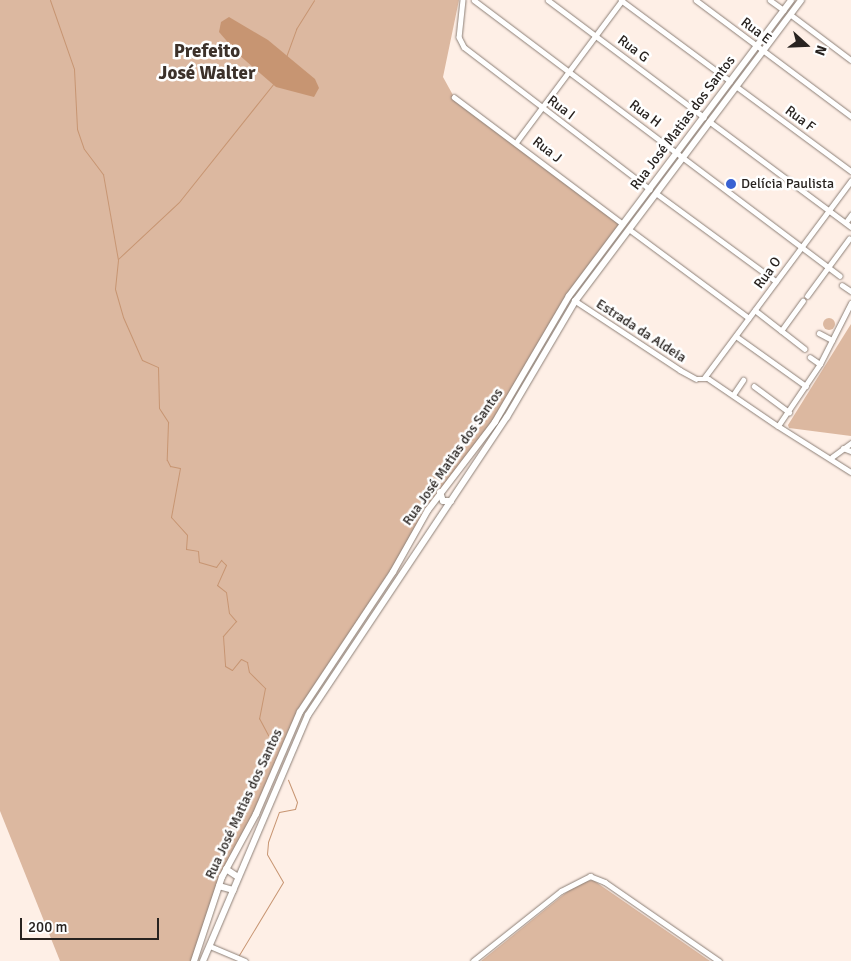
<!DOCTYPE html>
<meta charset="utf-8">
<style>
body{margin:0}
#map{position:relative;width:851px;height:961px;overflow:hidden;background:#feefe6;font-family:Signika,sans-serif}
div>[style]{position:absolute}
.green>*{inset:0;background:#dcb8a0}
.round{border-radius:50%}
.water>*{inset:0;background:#c79572}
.stream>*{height:1px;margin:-0.5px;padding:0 0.5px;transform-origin:0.5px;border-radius:0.5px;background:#c79572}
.roads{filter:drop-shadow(0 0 1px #8c7f76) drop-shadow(0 0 1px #8c7f76)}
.street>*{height:4.5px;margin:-2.25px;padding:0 2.25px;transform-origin:2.25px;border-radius:2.25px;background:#fff}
.secondary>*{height:6px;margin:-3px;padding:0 3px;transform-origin:3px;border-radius:3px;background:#fff}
.dots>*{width:14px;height:14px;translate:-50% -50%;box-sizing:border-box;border:2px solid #fff;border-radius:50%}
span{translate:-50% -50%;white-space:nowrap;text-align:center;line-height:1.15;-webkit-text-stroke:5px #fff;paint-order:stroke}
.street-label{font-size:14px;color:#282320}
.poi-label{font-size:14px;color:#282320}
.left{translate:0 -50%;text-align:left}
.district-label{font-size:19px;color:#3c312a;font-weight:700}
.north{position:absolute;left:781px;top:20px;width:50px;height:50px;-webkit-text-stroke:4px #fff;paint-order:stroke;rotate:110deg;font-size:14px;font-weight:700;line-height:20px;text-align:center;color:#282320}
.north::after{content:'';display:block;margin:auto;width:18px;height:22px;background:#282320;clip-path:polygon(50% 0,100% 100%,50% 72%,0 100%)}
.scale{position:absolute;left:20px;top:918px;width:139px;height:22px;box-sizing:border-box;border:2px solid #282320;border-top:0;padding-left:6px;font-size:15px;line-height:18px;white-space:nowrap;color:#282320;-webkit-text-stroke:4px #fff;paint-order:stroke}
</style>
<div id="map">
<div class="green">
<div style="clip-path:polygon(0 0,459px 0,443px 77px,454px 97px,623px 224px,569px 296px,509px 399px,440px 492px,300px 712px,256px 814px,226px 869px,194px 961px,60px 961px,0 811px)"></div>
<div class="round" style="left:823px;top:318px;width:12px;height:12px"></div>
<div style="clip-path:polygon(851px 324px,851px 436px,789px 428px,788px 425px)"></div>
<div style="clip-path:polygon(593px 880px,710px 961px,481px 961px,578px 883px)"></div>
</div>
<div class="water">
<div style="clip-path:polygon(229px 17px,268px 40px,315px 79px,319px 88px,314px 97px,276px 87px,238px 54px,219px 32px,221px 22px)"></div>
</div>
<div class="stream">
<div style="left:50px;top:0;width:73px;rotate:70.8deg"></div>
<div style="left:74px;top:69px;width:60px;rotate:87.1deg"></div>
<div style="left:77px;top:129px;width:21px;rotate:71deg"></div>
<div style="left:84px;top:149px;width:31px;rotate:53deg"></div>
<div style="left:103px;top:174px;width:87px;rotate:80.1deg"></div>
<div style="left:118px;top:260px;width:29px;rotate:96deg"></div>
<div style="left:115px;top:289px;width:29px;rotate:74deg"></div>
<div style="left:123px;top:317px;width:47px;rotate:66.2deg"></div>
<div style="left:142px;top:360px;width:17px;rotate:24deg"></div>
<div style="left:158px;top:367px;width:41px;rotate:88.6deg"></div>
<div style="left:159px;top:408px;width:17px;rotate:57deg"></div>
<div style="left:168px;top:422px;width:38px;rotate:92deg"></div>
<div style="left:167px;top:460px;width:7px;rotate:63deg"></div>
<div style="left:170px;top:466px;width:10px;rotate:11deg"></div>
<div style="left:180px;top:468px;width:50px;rotate:100.4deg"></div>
<div style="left:171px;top:517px;width:24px;rotate:48deg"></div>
<div style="left:187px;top:535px;width:14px;rotate:94deg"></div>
<div style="left:186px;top:549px;width:12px;rotate:9deg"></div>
<div style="left:198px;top:551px;width:11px;rotate:85deg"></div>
<div style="left:199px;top:562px;width:18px;rotate:16deg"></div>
<div style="left:216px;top:567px;width:9px;rotate:-54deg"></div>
<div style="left:221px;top:560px;width:7px;rotate:45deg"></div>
<div style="left:226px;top:565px;width:22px;rotate:114deg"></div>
<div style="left:217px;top:585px;width:11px;rotate:38deg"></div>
<div style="left:226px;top:592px;width:21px;rotate:82deg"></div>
<div style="left:229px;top:613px;width:11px;rotate:49deg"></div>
<div style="left:236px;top:621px;width:20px;rotate:131deg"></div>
<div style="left:223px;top:636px;width:30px;rotate:86deg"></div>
<div style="left:225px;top:666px;width:8px;rotate:30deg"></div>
<div style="left:232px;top:670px;width:14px;rotate:-51deg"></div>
<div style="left:241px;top:659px;width:7px;rotate:27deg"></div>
<div style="left:247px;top:662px;width:10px;rotate:79deg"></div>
<div style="left:249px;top:672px;width:23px;rotate:45deg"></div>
<div style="left:265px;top:688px;width:31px;rotate:101deg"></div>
<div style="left:259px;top:718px;width:21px;rotate:62deg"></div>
<div style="left:269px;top:737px;width:15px;rotate:113deg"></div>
<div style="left:263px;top:751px;width:11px;rotate:52deg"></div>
<div style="left:286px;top:57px;width:30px;rotate:-70deg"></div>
<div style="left:296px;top:29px;width:34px;rotate:-58deg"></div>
<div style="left:118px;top:259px;width:83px;rotate:-43.1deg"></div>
<div style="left:179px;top:202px;width:152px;rotate:-51.4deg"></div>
<div style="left:239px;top:955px;width:85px;rotate:-58.9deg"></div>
<div style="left:283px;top:882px;width:32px;rotate:-120deg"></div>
<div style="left:267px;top:854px;width:12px;rotate:-85deg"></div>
<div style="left:268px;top:842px;width:32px;rotate:-70deg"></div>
<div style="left:279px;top:812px;width:16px;rotate:-11deg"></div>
<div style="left:295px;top:809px;width:7px;rotate:-74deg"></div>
<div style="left:297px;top:802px;width:24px;rotate:-112deg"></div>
</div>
<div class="roads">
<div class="street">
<div style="left:463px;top:0;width:37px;rotate:96deg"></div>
<div style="left:459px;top:37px;width:11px;rotate:63deg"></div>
<div style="left:464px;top:47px;width:234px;rotate:37.4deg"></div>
<div style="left:474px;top:0;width:458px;rotate:37deg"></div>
<div style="left:548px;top:0;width:195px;rotate:36.9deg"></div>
<div style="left:621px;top:0;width:136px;rotate:36.6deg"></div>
<div style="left:696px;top:0;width:194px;rotate:36.8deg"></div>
<div style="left:770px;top:0;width:17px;rotate:36deg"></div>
<div style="left:790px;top:14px;width:76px;rotate:37deg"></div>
<div style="left:736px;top:86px;width:143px;rotate:36.5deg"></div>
<div style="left:454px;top:97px;width:211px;rotate:36.9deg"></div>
<div style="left:709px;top:121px;width:177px;rotate:36.7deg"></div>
<div style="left:517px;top:141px;width:176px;rotate:-53.3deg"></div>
<div style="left:656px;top:193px;width:149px;rotate:36.3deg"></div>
<div style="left:846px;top:222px;width:9px;rotate:-54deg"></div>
<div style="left:629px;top:229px;width:149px;rotate:36.6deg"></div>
<div style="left:842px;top:285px;width:11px;rotate:34deg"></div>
<div style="left:807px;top:296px;width:71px;rotate:-53.6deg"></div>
<div style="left:574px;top:300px;width:127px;rotate:33.4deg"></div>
<div style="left:680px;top:370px;width:18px;rotate:29deg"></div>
<div style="left:696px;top:379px;width:13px"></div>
<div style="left:709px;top:379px;width:83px;rotate:34.3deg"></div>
<div style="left:778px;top:426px;width:75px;rotate:-55.9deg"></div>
<div style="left:820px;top:364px;width:68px;rotate:-63.1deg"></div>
<div style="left:755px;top:310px;width:63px;rotate:38deg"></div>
<div style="left:781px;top:331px;width:37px;rotate:-54deg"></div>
<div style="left:819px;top:333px;width:15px;rotate:28deg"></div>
<div style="left:736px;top:336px;width:86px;rotate:35.5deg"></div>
<div style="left:810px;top:357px;width:12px;rotate:35deg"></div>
<div style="left:704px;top:378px;width:246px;rotate:-53.3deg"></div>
<div style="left:754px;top:386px;width:44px;rotate:36.6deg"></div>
<div style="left:733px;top:395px;width:18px;rotate:-56deg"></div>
<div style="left:778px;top:426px;width:86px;rotate:32.2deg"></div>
<div style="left:843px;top:448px;width:9px;rotate:21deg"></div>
<div style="left:832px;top:457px;width:24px;rotate:-36deg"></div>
<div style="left:210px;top:946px;width:38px;rotate:23deg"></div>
<div style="left:473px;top:961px;width:112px;rotate:-38.5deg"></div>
<div style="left:561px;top:891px;width:33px;rotate:-27deg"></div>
<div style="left:590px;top:876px;width:16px;rotate:22deg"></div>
<div style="left:605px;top:882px;width:139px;rotate:34.7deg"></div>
</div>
<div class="secondary">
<div style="left:440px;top:492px;width:9px;rotate:72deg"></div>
<div style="left:443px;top:501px;width:8px"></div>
<div style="left:226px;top:869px;width:14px;rotate:34deg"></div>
<div style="left:219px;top:886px;width:15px;rotate:16deg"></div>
<div style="left:194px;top:961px;width:89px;rotate:-71.6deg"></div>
<div style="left:222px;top:877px;width:72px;rotate:-61.6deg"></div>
<div style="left:256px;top:814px;width:111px;rotate:-66.7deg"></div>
<div style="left:300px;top:712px;width:168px;rotate:-56.4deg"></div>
<div style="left:393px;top:572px;width:71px;rotate:-60.6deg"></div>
<div style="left:428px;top:510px;width:111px;rotate:-52.7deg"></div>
<div style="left:495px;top:422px;width:146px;rotate:-59.6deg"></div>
<div style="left:569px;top:296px;width:370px;rotate:-53.1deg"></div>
<div style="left:203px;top:961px;width:267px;rotate:-66.9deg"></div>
<div style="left:308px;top:715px;width:358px;rotate:-56.3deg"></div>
<div style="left:507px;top:417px;width:136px;rotate:-59.5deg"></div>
<div style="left:576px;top:300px;width:375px;rotate:-53.1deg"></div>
</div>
</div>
<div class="dots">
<div style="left:731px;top:184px;background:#3961d2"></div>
</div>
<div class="street-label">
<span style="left:756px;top:31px;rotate:37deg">Rua E</span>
<span style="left:633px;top:49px;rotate:37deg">Rua G</span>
<span style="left:561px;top:108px;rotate:37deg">Rua I</span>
<span style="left:645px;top:114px;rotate:37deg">Rua H</span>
<span style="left:800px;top:119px;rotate:37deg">Rua F</span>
<span style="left:683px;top:123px;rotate:-53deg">Rua José Matias dos Santos</span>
<span style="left:547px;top:150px;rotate:38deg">Rua J</span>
<span style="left:768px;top:273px;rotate:-54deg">Rua O</span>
<span style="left:641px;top:331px;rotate:33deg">Estrada da Aldeia</span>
<span style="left:453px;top:457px;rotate:-55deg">Rua José Matias dos Santos</span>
<span style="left:244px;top:804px;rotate:-65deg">Rua José Matias dos Santos</span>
</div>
<div class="poi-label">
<span class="left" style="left:741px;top:184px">Delícia Paulista</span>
</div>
<div class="district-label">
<span style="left:207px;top:63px">Prefeito<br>José Walter</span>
</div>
<div class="north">N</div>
<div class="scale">200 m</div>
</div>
